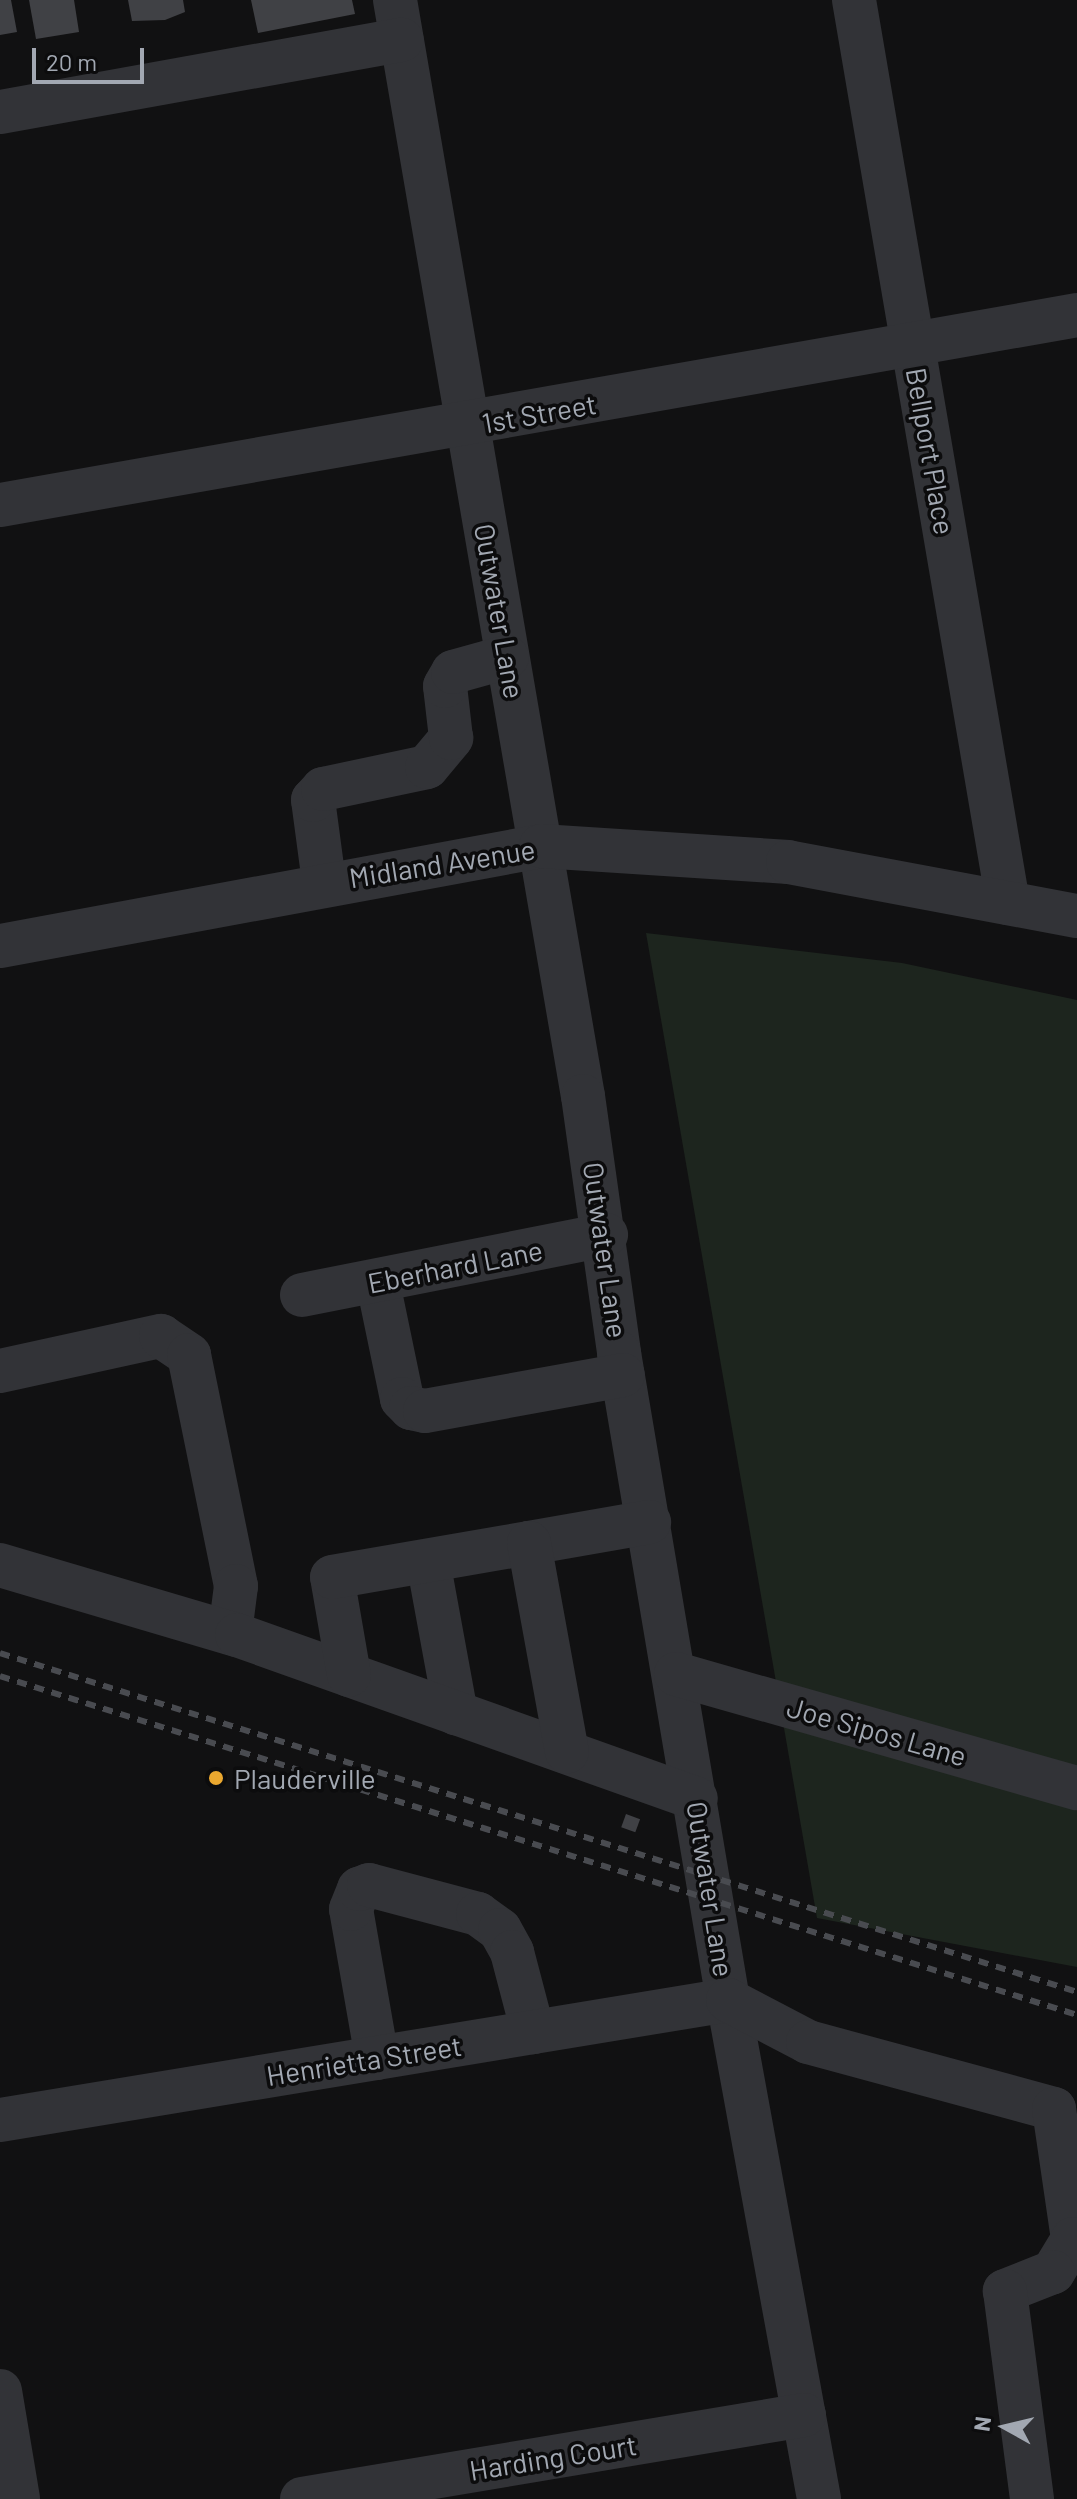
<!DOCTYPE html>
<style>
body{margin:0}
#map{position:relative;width:1077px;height:2499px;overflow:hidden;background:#111112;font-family:Barlow,sans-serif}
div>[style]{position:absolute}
.green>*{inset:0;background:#1d251e}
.building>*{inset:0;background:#404145;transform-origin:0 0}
.minor>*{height:44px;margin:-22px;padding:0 22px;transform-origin:22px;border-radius:22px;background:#323337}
.rail>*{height:6px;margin-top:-3px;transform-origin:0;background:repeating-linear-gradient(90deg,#494b50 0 10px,transparent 0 18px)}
.dots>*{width:22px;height:22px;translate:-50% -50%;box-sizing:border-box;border:4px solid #0c0c0d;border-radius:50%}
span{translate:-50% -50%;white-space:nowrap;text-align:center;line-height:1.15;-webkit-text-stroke:7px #0c0c0d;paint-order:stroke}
.street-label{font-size:28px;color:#a2a8b2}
.poi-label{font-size:28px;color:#a2a8b2}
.left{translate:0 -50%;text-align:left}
.north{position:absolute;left:965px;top:2387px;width:80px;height:80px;-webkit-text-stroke:6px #0c0c0d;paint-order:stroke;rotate:278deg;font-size:22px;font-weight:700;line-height:32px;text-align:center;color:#a2a8b2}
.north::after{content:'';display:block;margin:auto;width:28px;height:36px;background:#a2a8b2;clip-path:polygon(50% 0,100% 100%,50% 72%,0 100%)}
.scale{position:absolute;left:32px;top:48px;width:112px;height:36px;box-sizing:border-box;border:4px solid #a2a8b2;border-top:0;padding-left:10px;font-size:24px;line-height:28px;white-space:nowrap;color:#a2a8b2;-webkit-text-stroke:6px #0c0c0d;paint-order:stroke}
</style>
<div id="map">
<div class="green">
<div style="clip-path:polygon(646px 933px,902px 963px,1077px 1000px,1077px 1967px,817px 1918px)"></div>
</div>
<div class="building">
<div style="clip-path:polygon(0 0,11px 0,17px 32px,0 35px)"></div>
<div style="clip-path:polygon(29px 0,74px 0,79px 32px,36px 39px)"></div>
<div style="clip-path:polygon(128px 0,183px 0,185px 12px,165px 20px,132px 21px)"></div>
<div style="clip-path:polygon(251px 0,352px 0,355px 14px,258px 33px)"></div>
<div style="left:626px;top:1814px;width:15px;height:14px;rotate:20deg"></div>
</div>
<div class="minor">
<div style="left:395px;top:0;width:1112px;rotate:80.27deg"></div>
<div style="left:583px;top:1096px;width:260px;rotate:82deg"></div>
<div style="left:619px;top:1353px;width:656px;rotate:80.44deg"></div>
<div style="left:728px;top:2000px;width:507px;rotate:79.66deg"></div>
<div style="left:854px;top:0;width:916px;rotate:80.32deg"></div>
<div style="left:0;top:112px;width:408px;rotate:-10.2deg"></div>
<div style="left:0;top:505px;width:1094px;rotate:-10deg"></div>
<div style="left:324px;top:882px;width:83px;rotate:-97.6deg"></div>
<div style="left:313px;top:800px;width:15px;rotate:-48deg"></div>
<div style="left:323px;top:789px;width:106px;rotate:-11.9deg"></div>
<div style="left:427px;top:767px;width:38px;rotate:-50deg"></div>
<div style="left:451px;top:738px;width:52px;rotate:-96.6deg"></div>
<div style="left:445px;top:686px;width:16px;rotate:-60deg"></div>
<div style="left:453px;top:672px;width:56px;rotate:-15.5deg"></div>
<div style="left:0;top:946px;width:550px;rotate:-10.47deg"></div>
<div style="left:541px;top:846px;width:248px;rotate:3.7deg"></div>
<div style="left:788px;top:862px;width:294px;rotate:10.6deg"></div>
<div style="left:378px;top:1283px;width:118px;rotate:78.3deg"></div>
<div style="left:402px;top:1399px;width:13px;rotate:45deg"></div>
<div style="left:411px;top:1408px;width:14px;rotate:12deg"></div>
<div style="left:425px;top:1411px;width:201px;rotate:-10.3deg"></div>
<div style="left:302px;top:1295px;width:310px;rotate:-11.2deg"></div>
<div style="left:0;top:1371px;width:165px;rotate:-12.3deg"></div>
<div style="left:161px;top:1336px;width:34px;rotate:34deg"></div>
<div style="left:189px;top:1355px;width:236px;rotate:78.5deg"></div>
<div style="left:236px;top:1586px;width:47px;rotate:97.3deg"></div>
<div style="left:529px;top:1543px;width:122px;rotate:-9.9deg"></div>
<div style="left:428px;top:1561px;width:155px;rotate:79.6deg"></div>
<div style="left:0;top:1565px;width:247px;rotate:16.5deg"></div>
<div style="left:237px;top:1635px;width:487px;rotate:19.6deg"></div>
<div style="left:676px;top:1674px;width:417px;rotate:15.9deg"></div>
<div style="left:349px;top:1675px;width:99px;rotate:-99.8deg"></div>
<div style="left:332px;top:1577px;width:200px;rotate:-9.8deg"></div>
<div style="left:529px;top:1543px;width:212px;rotate:79.7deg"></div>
<div style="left:377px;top:2058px;width:151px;rotate:-99.9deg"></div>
<div style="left:351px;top:1909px;width:22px;rotate:-68deg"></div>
<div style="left:359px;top:1889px;width:11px;rotate:-22deg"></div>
<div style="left:369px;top:1885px;width:113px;rotate:14.9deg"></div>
<div style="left:478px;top:1914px;width:27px;rotate:36deg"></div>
<div style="left:500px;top:1930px;width:25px;rotate:61deg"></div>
<div style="left:512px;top:1952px;width:83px;rotate:75.3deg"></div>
<div style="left:0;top:2120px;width:738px;rotate:-9.36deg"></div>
<div style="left:728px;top:2000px;width:90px;rotate:27.7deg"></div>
<div style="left:808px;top:2042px;width:255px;rotate:15.2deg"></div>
<div style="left:1054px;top:2109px;width:131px;rotate:81.7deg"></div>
<div style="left:1073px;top:2239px;width:39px;rotate:121deg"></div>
<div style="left:1053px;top:2272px;width:52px;rotate:158.4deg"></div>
<div style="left:1005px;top:2291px;width:210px;rotate:82.6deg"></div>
<div style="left:0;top:2391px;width:109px;rotate:80.5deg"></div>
<div style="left:302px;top:2499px;width:509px;rotate:-9.5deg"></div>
</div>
<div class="rail">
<div style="left:0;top:1653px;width:1129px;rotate:17.47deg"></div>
<div style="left:0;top:1676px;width:1129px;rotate:17.47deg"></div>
</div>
<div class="dots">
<div style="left:216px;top:1778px;background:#eba82f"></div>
</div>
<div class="street-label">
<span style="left:539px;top:413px;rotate:-10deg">1st Street</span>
<span style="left:931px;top:451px;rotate:80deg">Bellport Place</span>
<span style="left:500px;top:611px;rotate:80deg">Outwater Lane</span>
<span style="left:442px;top:863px;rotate:-9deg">Midland Avenue</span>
<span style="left:606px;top:1250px;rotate:82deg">Outwater Lane</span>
<span style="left:455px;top:1266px;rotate:-11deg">Eberhard Lane</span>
<span style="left:877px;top:1731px;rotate:16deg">Joe Sipos Lane</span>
<span style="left:711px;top:1889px;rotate:81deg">Outwater Lane</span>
<span style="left:364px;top:2060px;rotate:-9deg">Henrietta Street</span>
<span style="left:553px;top:2457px;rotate:-9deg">Harding Court</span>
</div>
<div class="poi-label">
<span class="left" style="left:234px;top:1778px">Plauderville</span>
</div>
<div class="north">N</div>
<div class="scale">20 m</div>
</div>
